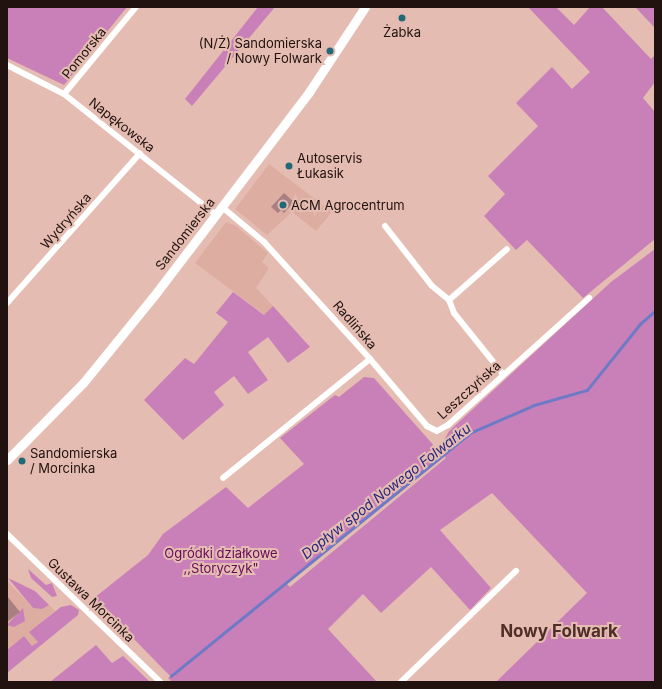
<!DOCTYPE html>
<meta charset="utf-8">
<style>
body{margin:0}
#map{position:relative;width:662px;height:689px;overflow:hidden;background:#e5bcb1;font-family:Inter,sans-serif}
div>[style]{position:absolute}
.built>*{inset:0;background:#deada1}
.green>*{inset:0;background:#c980b9}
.stream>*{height:2.5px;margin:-1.25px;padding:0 1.25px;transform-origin:1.25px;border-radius:1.25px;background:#6e7ac6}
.building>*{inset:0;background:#a98082}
.street>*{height:6px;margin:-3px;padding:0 3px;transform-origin:3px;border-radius:3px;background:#fff}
.secondary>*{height:9px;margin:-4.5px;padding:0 4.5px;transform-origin:4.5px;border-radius:4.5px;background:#fff}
.dots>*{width:11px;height:11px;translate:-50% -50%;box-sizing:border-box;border:2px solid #e5bcb1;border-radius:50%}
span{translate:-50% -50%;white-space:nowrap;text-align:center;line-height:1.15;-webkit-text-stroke:4px #e5bcb1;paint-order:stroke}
.poi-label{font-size:13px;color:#21120f}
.right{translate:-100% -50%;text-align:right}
.left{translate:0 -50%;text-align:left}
.street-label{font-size:13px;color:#21120f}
.park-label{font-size:13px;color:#650a58}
.water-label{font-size:14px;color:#26257e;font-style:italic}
.district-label{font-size:17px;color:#4e2e26;font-weight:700}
.frame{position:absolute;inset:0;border:8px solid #21120f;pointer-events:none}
</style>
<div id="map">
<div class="built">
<div style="clip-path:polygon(269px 164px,332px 212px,316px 231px,292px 212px,267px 235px,235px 209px)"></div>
<div style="clip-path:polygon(226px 222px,236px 226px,268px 253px,262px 262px,269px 268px,256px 288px,273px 306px,265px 315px,195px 263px)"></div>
<div style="clip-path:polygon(7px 581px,33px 608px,49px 605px,55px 611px,30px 632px,38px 642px,32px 646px,24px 636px,7px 650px)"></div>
</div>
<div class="green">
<div style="clip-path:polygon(7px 7px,127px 7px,64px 85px,7px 58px)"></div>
<div style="clip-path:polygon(258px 7px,275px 7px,192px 106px,185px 99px)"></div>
<div style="clip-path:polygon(528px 7px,556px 7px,574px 25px,590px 7px,602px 7px,651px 59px,655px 55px,655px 82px,643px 98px,655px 112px,655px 239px,583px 298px,527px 240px,516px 250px,484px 216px,505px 194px,488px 176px,538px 126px,516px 103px,552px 67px,572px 89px,590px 72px)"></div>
<div style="clip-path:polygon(655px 7px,655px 28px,636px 8px)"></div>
<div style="clip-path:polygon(655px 249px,655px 682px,496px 682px,587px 593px,492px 493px,440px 530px,491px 588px,470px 610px,431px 567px,381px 613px,363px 594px,328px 629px,377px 682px,172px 682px,168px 678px,198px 654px,170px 676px,94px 598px,148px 555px,163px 534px,226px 487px,248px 508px,304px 464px,280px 438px,335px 395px,339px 397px,364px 377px,374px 378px,444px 457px,286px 583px,290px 587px,446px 458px,439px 450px,449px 431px,611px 282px)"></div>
<div style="clip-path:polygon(233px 292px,264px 315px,273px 306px,310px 347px,288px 363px,268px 337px,248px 352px,268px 380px,248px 394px,234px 376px,214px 392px,224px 405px,183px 440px,144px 400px,185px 358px,194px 364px,228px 322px,216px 313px)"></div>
<div style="clip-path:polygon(28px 569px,46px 585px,52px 583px,57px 596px,52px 597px,31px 578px)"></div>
<div style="clip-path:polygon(8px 578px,35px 591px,49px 605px,42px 609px,33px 608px)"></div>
<div style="clip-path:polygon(71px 605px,79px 610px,78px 615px,7px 673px,7px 650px,24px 636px,32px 646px,38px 642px,29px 632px,61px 607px)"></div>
<div style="clip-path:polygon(23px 608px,25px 621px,14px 627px,7px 625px)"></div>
<div style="clip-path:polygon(96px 645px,112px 663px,123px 656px,150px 682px,50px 682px)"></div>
</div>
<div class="stream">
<div style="left:171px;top:676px;width:385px;rotate:-39.1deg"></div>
<div style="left:470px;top:433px;width:70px;rotate:-23.6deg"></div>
<div style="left:534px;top:405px;width:55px;rotate:-15.8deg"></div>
<div style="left:587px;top:390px;width:85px;rotate:-51.2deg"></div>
<div style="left:640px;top:324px;width:20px;rotate:-41deg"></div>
</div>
<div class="building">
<div style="clip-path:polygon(284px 193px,294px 202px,284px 213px,281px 210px,278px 213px,271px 207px)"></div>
<div style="clip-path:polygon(7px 596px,20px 612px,7px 622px)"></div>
</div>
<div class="street">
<div style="left:7px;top:65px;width:64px;rotate:27deg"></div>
<div style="left:64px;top:94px;width:194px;rotate:38.5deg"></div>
<div style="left:64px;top:94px;width:113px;rotate:-50.4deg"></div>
<div style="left:222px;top:207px;width:55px;rotate:39.8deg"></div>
<div style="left:264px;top:242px;width:158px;rotate:47.8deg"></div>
<div style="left:370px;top:359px;width:189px;rotate:141deg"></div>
<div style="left:385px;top:226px;width:76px;rotate:51.9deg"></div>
<div style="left:432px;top:286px;width:22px;rotate:39deg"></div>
<div style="left:7px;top:303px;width:200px;rotate:-48.4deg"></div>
<div style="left:370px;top:359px;width:88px;rotate:49.6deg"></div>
<div style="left:427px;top:426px;width:11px;rotate:27deg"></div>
<div style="left:437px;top:431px;width:13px;rotate:-29deg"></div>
<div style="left:448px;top:425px;width:190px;rotate:-42deg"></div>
<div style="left:503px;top:374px;width:78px;rotate:-128.8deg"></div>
<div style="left:454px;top:313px;width:14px;rotate:-111deg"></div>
<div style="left:449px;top:300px;width:77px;rotate:-41.3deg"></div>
<div style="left:7px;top:534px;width:213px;rotate:44deg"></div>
<div style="left:401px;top:682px;width:160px;rotate:-44deg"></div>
</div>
<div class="secondary">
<div style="left:7px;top:460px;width:108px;rotate:-45.4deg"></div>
<div style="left:83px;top:383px;width:111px;rotate:-50.9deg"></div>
<div style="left:153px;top:297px;width:258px;rotate:-52.7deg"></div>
<div style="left:309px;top:92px;width:102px;rotate:-56.6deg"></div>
</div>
<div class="dots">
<div style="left:402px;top:18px;background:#226877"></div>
<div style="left:330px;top:51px;background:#226877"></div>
<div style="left:289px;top:166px;background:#226877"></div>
<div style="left:283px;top:205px;background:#226877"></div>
<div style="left:22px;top:461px;background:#226877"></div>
</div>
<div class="poi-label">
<span style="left:402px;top:32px">Żabka</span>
<span class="right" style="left:322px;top:51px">(N/Ż) Sandomierska<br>/ Nowy Folwark</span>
<span class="left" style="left:297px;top:166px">Autoservis<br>Łukasik</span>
<span class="left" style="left:291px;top:205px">ACM Agrocentrum</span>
<span class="left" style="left:30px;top:461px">Sandomierska<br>/ Morcinka</span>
</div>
<div class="street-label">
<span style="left:84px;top:53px;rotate:-51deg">Pomorska</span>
<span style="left:122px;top:125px;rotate:38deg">Napękowska</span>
<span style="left:66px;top:221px;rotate:-49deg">Wydryńska</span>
<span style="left:185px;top:234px;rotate:-52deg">Sandomierska</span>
<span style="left:355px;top:325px;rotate:49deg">Radlińska</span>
<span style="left:469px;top:390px;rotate:-42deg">Leszczyńska</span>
<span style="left:91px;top:600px;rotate:44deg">Gustawa Morcinka</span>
</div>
<div class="park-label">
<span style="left:221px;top:561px">Ogródki działkowe<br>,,Storyczyk"</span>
</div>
<div class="water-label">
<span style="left:386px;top:491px;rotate:-38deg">Dopływ spod Nowego Folwarku</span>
</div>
<div class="district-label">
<span style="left:559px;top:632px">Nowy Folwark</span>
</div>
<div class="frame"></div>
</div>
